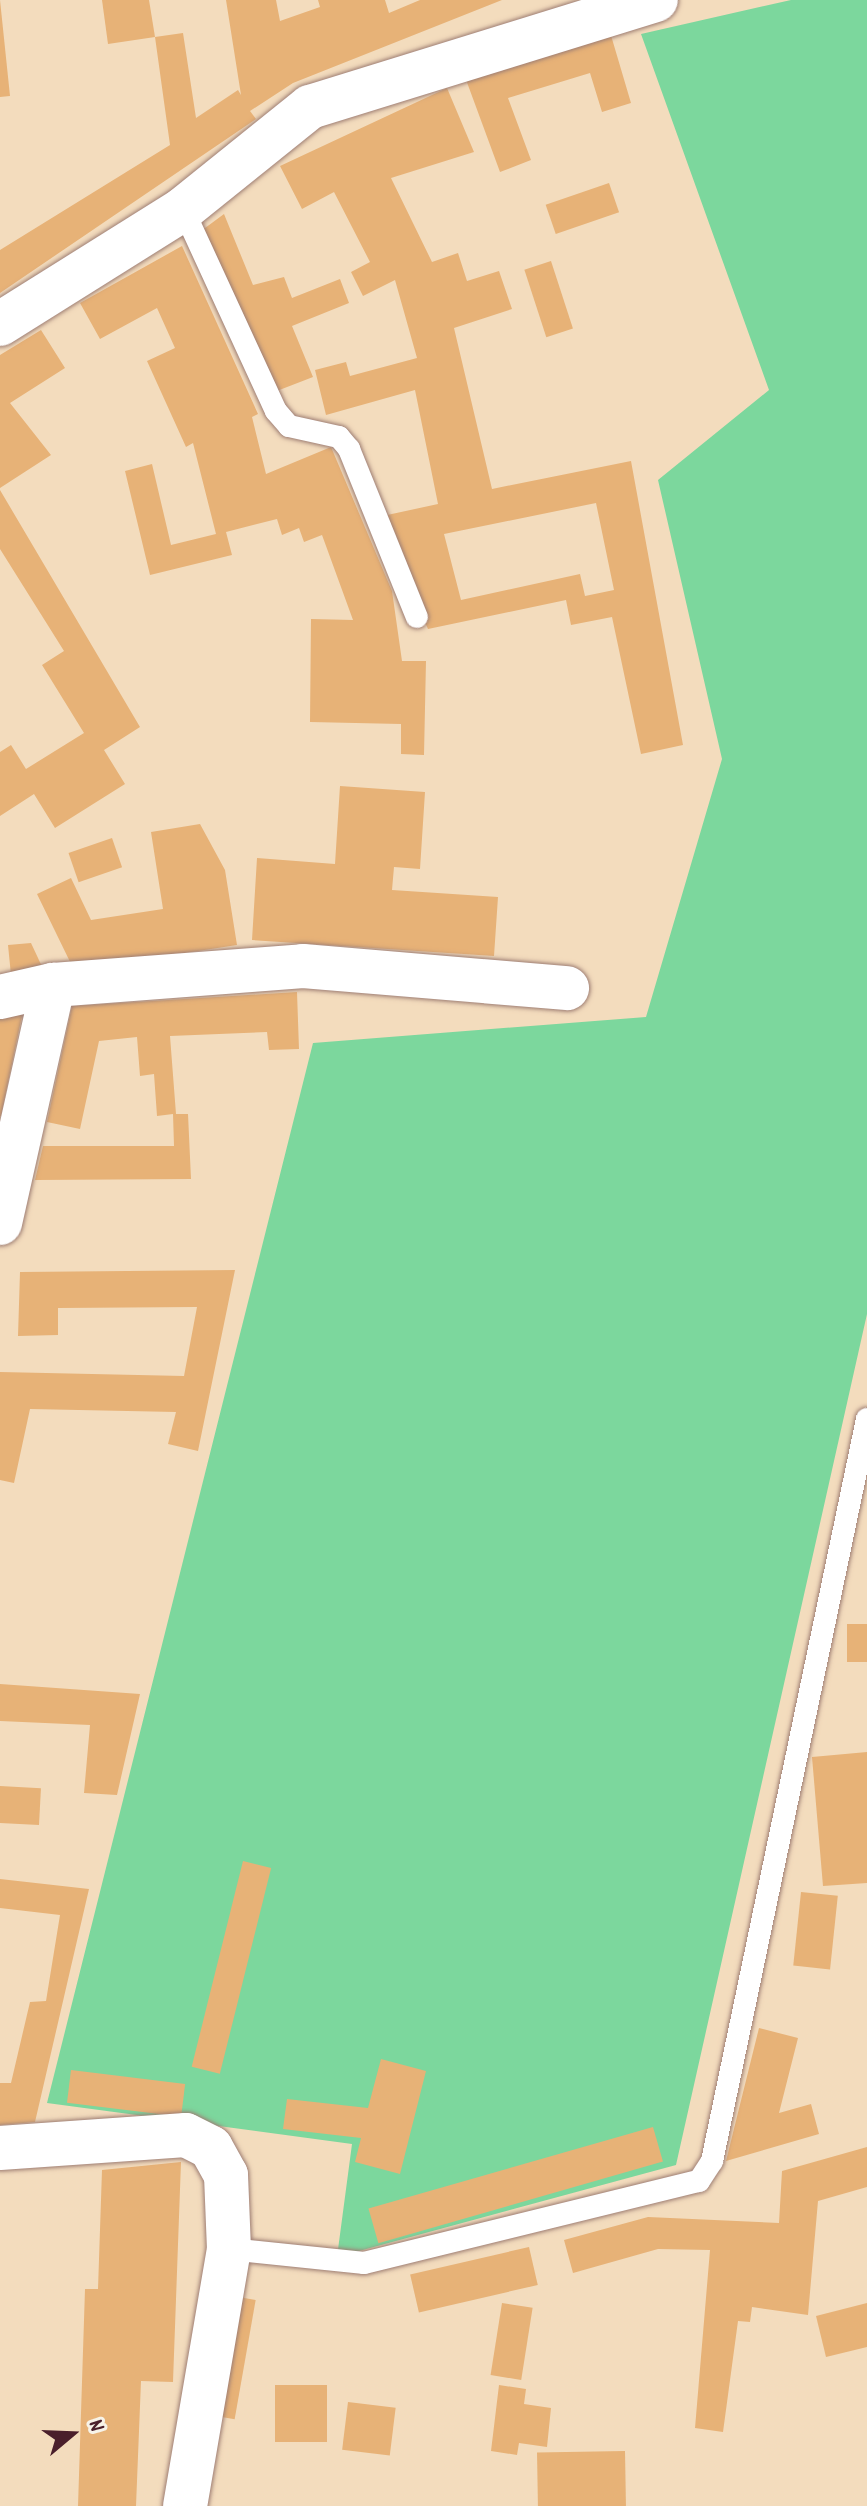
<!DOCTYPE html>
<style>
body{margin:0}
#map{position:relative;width:867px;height:2506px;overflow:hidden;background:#f3dcbd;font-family:Dekko,sans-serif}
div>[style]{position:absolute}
.green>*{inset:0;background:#7cd79d}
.building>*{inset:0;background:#e7b277;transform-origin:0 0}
.roads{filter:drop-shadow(0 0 2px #9e7e74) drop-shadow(0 0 2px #9e7e74)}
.lane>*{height:22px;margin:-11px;padding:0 11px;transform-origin:11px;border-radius:11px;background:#fff}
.street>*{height:44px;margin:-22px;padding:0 22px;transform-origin:22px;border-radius:22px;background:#fff}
span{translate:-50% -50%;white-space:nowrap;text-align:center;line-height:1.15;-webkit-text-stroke:8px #f7f3e8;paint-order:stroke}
.north{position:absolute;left:32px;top:2394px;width:80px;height:80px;-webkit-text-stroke:6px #f7f3e8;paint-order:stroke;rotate:71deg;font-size:22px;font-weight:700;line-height:32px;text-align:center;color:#4a1f2b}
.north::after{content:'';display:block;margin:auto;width:28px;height:36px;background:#4a1f2b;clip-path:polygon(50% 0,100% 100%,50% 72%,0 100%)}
</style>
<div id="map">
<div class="green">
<div style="clip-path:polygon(791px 0,867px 0,867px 1314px,676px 2165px,337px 2257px,352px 2144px,47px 2103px,313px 1043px,646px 1017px,722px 759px,658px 480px,769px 390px,641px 34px)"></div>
</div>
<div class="building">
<div style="clip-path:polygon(0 0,10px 96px,0 97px)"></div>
<div style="clip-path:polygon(102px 0,149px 0,155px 37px,108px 44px)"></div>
<div style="clip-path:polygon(226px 0,276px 0,280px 21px,320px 7px,318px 0,385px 0,389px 13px,420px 0,502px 0,293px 83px,250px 111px,256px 119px,0 293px,0 250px,170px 145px,155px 37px,183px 33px,196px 118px,238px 90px,241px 95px)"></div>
<div style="clip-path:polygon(610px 32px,631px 103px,602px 112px,590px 73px,508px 98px,531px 160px,500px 172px,465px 77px)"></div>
<div style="clip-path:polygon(evenodd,447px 88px,474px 152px,391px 178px,432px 262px,458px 253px,467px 281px,499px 271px,512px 309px,454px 328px,492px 489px,631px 461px,683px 745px,641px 754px,612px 617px,571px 625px,566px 600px,428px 629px,378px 517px,438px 504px,415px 390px,326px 415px,315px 370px,346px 362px,350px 376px,417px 358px,395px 280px,363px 296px,351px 272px,370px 262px,334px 192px,302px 209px,280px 166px,447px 88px,596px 503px,614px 590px,585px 596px,580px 574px,461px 600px,444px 534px,596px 503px)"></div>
<div style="left:609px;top:183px;width:31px;height:67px;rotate:71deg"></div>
<div style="clip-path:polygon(224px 214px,253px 285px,284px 277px,292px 298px,340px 279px,349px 303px,292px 326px,313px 377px,269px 394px,201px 231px)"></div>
<div style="clip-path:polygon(182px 246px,258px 414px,252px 417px,266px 474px,331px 447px,392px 591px,402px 661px,426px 661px,424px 755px,401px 754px,401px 724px,310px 722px,311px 619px,353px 620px,322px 535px,304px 542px,299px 528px,282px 535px,277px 519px,226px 532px,232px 555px,150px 575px,125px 471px,152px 464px,171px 545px,216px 534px,193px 443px,186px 447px,147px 361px,175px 348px,157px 308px,100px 339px,80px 303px)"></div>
<div style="left:551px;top:261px;width:71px;height:28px;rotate:72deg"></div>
<div style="clip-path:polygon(41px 330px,65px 368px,10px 403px,51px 455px,0 488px,0 355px)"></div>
<div style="clip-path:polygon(0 490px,140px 727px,104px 750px,125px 784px,55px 828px,34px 794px,0 816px,0 752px,11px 745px,26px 769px,84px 733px,42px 665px,64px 651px,0 549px)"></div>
<div style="clip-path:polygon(340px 786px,425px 792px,420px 869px,394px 867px,392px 890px,498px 897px,494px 956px,252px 940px,257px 858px,335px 864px)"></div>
<div style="clip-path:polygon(200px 824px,225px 870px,237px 945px,74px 970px,37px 894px,71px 878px,91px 920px,163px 909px,151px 832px)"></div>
<div style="left:112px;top:838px;width:31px;height:46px;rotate:71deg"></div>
<div style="clip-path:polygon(31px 943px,45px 973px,11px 975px,8px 945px)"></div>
<div style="clip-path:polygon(297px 992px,299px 1049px,269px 1050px,267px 1032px,170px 1036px,176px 1114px,188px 1114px,191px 1179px,35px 1180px,43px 1146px,174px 1146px,173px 1114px,157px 1116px,154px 1074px,140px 1076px,137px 1037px,99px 1041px,80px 1129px,47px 1122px,72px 1006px)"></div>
<div style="clip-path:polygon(24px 1006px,1px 1116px,0 1116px,0 1012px)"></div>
<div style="clip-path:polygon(235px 1270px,198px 1451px,168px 1444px,176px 1412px,30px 1409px,14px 1483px,0 1480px,0 1372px,184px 1376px,197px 1307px,58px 1308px,58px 1335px,18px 1336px,20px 1272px)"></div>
<div style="left:867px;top:1624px;width:38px;height:20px;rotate:90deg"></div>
<div style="clip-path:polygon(0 1684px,140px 1694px,117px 1795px,84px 1793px,90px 1725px,0 1721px)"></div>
<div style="clip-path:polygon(867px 1752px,867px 1883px,823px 1886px,812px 1757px)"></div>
<div style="left:0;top:1786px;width:41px;height:37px;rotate:3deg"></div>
<div style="left:243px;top:1861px;width:29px;height:212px;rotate:14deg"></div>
<div style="clip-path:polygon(0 1879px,89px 1889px,35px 2122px,0 2125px,0 2083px,11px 2083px,30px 2002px,46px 2001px,60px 1915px,0 1908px)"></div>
<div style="left:801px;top:1892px;width:37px;height:74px;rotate:6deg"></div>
<div style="clip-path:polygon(759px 2028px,798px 2038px,779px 2113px,811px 2104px,819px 2134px,726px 2161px)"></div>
<div style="clip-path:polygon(381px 2059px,426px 2071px,400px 2174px,355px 2162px,361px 2138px,283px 2129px,287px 2099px,368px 2108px)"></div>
<div style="left:71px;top:2070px;width:115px;height:33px;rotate:7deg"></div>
<div style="left:653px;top:2127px;width:36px;height:296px;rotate:74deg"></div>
<div style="clip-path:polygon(867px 2147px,867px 2187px,818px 2201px,808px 2315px,752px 2307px,750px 2322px,738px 2321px,723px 2432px,695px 2428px,710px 2250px,658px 2249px,573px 2273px,564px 2240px,648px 2217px,779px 2223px,782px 2171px)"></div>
<div style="clip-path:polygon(181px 2162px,173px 2382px,141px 2381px,136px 2506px,78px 2506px,85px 2289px,98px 2289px,102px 2170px)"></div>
<div style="left:529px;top:2247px;width:39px;height:122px;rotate:77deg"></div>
<div style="left:233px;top:2296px;width:23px;height:121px;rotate:10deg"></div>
<div style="left:502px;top:2303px;width:31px;height:73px;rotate:9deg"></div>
<div style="clip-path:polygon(867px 2303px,867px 2347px,826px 2357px,816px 2316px)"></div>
<div style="left:275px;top:2385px;width:52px;height:57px"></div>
<div style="clip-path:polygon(499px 2385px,526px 2389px,524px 2404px,551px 2408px,547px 2447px,519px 2443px,517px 2455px,491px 2451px)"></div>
<div style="left:348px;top:2402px;width:48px;height:48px;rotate:7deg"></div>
<div style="left:625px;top:2451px;width:55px;height:88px;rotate:89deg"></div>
</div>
<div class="roads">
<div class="lane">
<div style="left:183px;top:209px;width:222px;rotate:65.3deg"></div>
<div style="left:276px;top:411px;width:20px;rotate:49deg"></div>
<div style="left:289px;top:426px;width:51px;rotate:12.4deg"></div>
<div style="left:339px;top:437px;width:16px;rotate:50deg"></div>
<div style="left:349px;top:449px;width:181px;rotate:68deg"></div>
<div style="left:229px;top:2249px;width:136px;rotate:5.9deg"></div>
<div style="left:364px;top:2263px;width:345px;rotate:-13.8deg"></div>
<div style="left:699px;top:2181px;width:24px;rotate:-57deg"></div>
<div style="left:712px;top:2161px;width:758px;rotate:-78.2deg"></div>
</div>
<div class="street">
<div style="left:0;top:324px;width:216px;rotate:-32.1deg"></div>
<div style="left:183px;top:209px;width:163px;rotate:-38.8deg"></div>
<div style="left:310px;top:107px;width:362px;rotate:-17.2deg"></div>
<div style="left:0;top:997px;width:54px;rotate:-12.8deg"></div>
<div style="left:53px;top:985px;width:251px;rotate:-4.3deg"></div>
<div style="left:303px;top:966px;width:265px;rotate:4.8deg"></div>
<div style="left:0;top:1223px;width:244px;rotate:-77.4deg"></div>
<div style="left:0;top:2148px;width:186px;rotate:-4deg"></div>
<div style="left:186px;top:2135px;width:28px;rotate:27deg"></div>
<div style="left:211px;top:2148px;width:31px;rotate:61deg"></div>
<div style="left:226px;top:2175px;width:74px;rotate:87.7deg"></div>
<div style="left:229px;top:2249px;width:261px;rotate:99.7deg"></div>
</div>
</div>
<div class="north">N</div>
</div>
